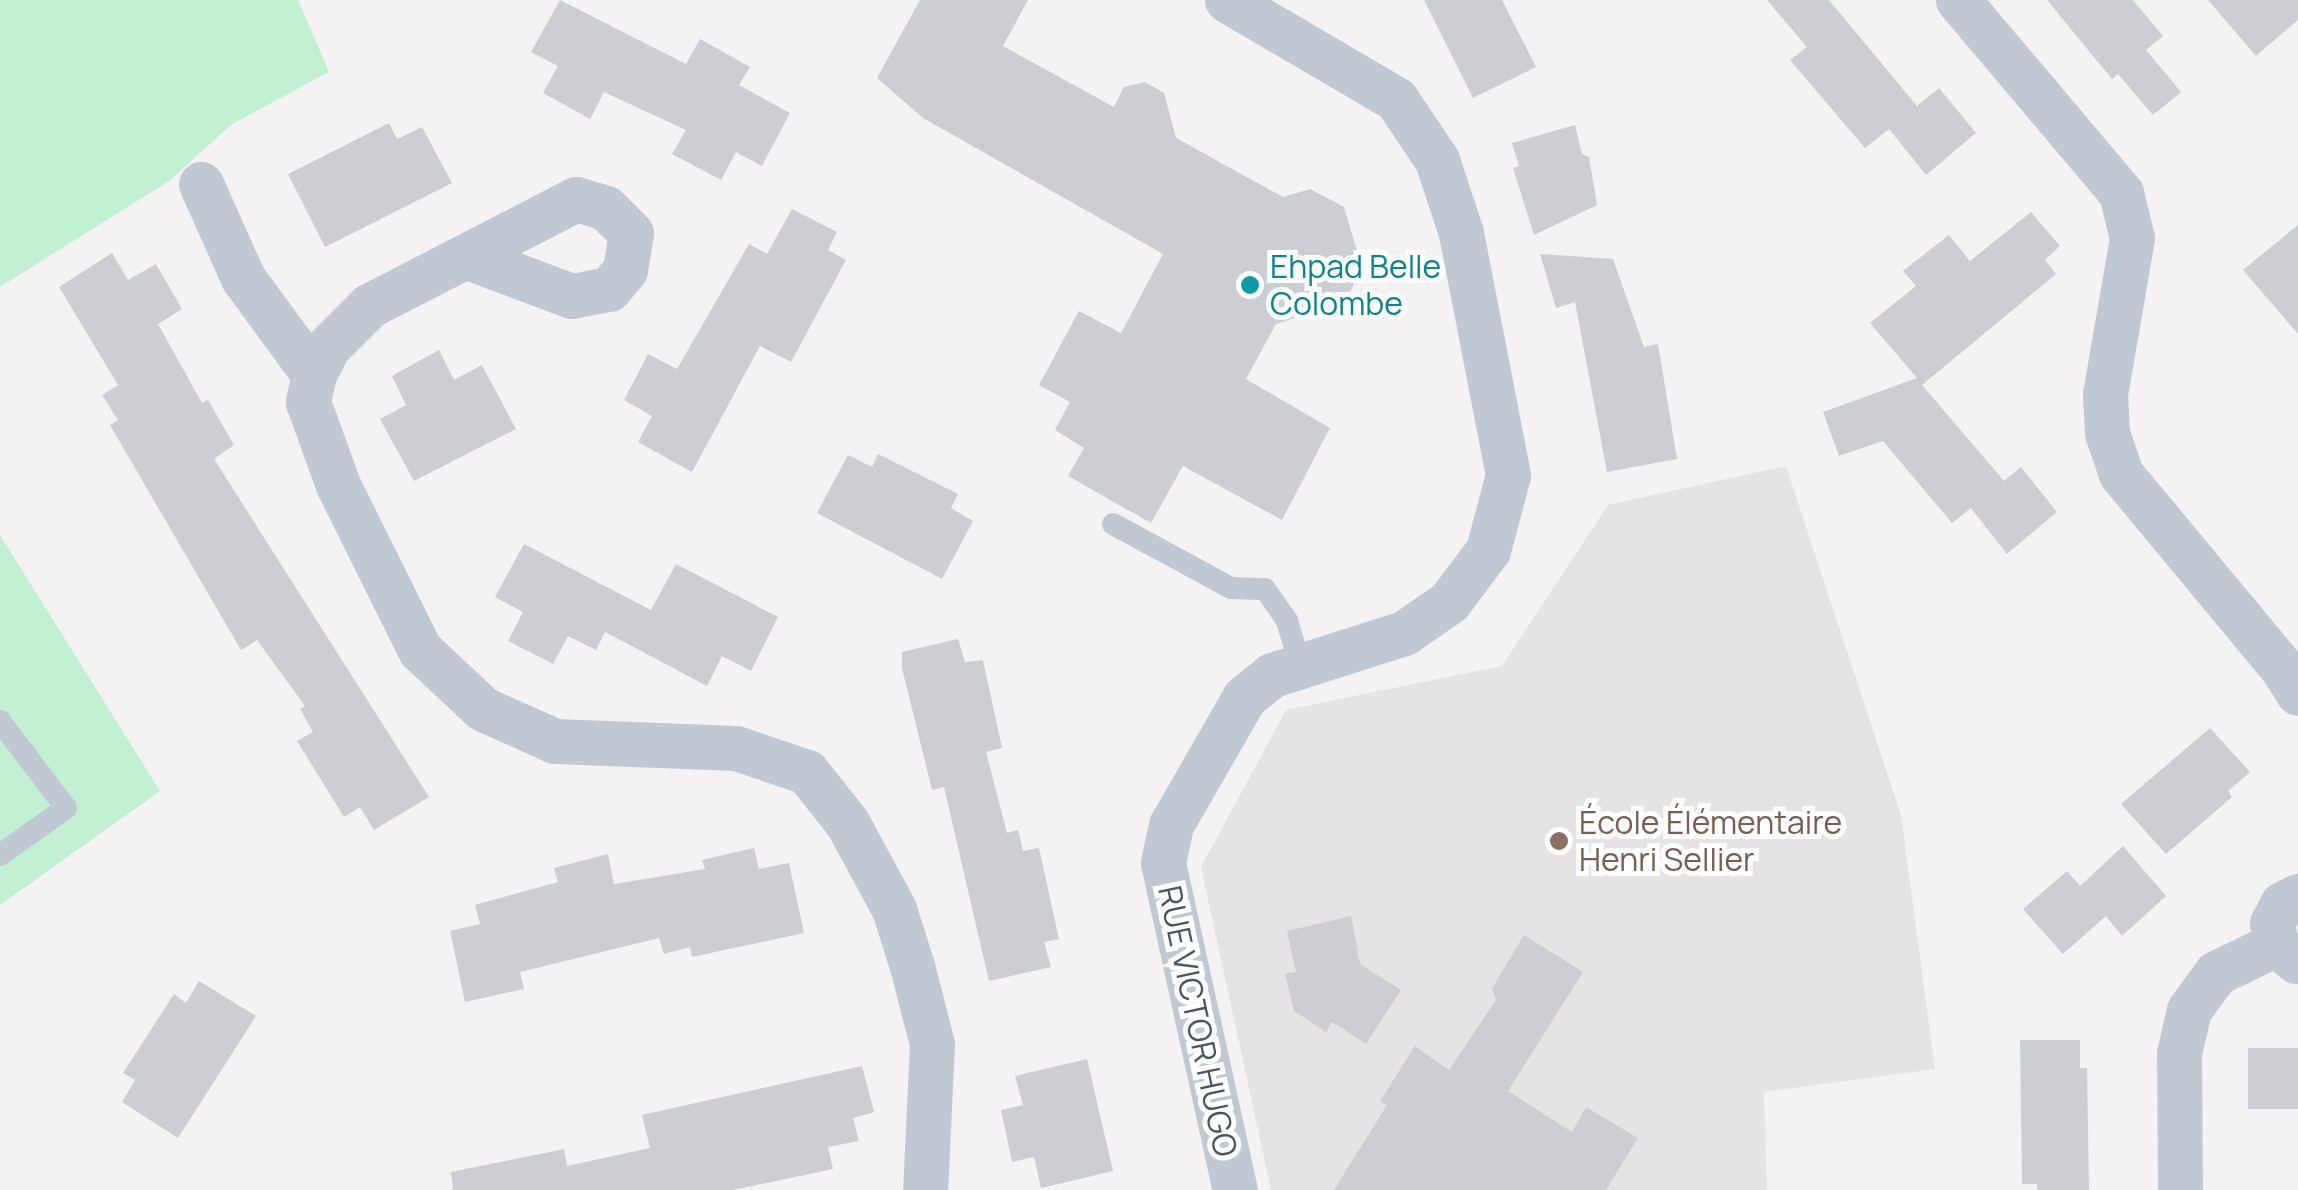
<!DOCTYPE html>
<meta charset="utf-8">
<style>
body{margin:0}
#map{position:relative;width:2298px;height:1190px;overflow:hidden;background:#f4f2f2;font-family:Manrope,sans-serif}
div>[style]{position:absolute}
.education>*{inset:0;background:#e5e3e4}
.green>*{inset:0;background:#c2f0d3}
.building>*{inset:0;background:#ccced4;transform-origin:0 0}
.lane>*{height:22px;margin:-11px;padding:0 11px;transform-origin:11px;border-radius:11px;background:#c0c9d1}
.street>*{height:45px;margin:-22.5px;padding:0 22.5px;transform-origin:22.5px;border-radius:22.5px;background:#c0c9d1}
.dots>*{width:28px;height:28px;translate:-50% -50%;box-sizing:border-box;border:5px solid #fff;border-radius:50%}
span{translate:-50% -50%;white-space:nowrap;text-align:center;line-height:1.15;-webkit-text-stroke:10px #fff;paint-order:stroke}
.culture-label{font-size:32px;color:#0d838f}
.left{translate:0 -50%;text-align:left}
.education-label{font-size:32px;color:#785e54}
.street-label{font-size:32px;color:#495560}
</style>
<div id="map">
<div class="education">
<div style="clip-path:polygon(1786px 466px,1901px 815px,1935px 1069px,1764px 1092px,1767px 1190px,1271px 1190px,1201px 867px,1286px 710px,1502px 666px,1608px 505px)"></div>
</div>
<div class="green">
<div style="clip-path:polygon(0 0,298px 0,329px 72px,232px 124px,169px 181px,0 287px)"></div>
<div style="clip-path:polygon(0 535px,160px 791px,0 905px)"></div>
</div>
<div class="building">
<div style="clip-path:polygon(560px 0,686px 64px,700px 39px,750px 67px,739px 85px,790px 113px,762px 166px,736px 152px,721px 180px,672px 154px,686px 130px,604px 92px,590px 119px,543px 93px,558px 66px,531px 52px)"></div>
<div style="clip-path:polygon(920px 0,1028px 0,1003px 46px,1114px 107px,1124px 87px,1145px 82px,1164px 93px,1176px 138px,1283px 197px,1310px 189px,1344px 207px,1362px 268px,1345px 302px,1276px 324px,1246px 379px,1330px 428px,1282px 520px,1183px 466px,1151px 523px,1068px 476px,1084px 448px,1055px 430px,1070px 402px,1039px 385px,1079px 311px,1121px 333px,1163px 254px,923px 118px,877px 78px)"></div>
<div style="clip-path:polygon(1424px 0,1502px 0,1536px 67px,1473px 98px)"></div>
<div style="clip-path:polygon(1767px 0,1829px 0,1917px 106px,1939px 88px,1976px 133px,1926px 175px,1889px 129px,1865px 148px,1790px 60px,1807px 47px)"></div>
<div style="clip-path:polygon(2047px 0,2133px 0,2163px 36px,2146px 50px,2181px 92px,2153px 115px,2118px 74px,2112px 79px)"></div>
<div style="clip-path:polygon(2208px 0,2298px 0,2298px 20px,2256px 56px)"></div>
<div style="clip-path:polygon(389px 123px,397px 139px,422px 127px,452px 183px,325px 247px,288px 174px)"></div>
<div style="clip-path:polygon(1575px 125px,1582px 154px,1589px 157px,1597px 205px,1534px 235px,1513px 168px,1519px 166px,1512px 143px)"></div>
<div style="clip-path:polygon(792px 209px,837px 232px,828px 250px,846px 260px,791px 362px,760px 346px,692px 472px,638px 442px,652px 416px,624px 400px,648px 354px,677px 369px,749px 244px,767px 254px)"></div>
<div style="clip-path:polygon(2031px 212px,2060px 246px,2045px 260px,2056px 274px,1922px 385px,2004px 481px,2021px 467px,2057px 512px,2007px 554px,1971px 508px,1952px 523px,1883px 441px,1839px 456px,1823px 412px,1917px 378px,1870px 323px,1916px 286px,1903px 271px,1949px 235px,1970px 261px)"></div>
<div style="clip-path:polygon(2298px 225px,2298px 334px,2243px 270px)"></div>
<div style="clip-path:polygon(112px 253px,128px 280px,156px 264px,182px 309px,158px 324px,202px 403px,208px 400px,234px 445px,214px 459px,429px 797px,374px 830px,360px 807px,344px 817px,297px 741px,313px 732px,300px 709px,305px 706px,257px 640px,241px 650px,110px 425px,118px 420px,102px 395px,118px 385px,59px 287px)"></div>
<div style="clip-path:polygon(1540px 254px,1613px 259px,1644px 347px,1658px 344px,1677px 459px,1607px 472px,1575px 302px,1556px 308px)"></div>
<div style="clip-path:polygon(439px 350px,454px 380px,482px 365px,516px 429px,414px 481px,380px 419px,406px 405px,392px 376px)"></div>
<div style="clip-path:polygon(878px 454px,958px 494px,951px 508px,973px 521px,942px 579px,817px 513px,848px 455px,872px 467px)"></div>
<div style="clip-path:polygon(524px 544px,651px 610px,676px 564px,778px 617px,751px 671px,722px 656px,707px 686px,605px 632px,596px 650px,568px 636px,553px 664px,508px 641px,523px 612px,495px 597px)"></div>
<div style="clip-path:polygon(958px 639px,965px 662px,983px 660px,1002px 748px,986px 752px,1007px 833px,1018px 830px,1023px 851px,1039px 848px,1059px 939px,1044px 942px,1051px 967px,989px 981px,944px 787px,932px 790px,902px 668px,902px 652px)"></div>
<div style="clip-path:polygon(2210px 728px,2250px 772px,2228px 791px,2232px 797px,2166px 854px,2121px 804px)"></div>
<div style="clip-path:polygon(2123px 846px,2166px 896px,2122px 936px,2106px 916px,2063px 954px,2023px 909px,2067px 871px,2080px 886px)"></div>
<div style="clip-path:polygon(754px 848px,759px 869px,789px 863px,804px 933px,692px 957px,690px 947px,664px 954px,659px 938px,520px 972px,524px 989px,465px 1002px,450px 931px,480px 924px,475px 905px,558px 882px,554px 868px,608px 854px,614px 884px,705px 869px,702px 860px)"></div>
<div style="clip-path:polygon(1351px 916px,1360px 964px,1401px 990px,1366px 1044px,1332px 1022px,1326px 1032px,1294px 1011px,1285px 974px,1296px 972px,1287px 931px)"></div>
<div style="clip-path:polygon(1524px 935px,1583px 972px,1508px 1091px,1572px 1132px,1586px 1107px,1638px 1138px,1606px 1190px,1334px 1190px,1387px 1105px,1380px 1101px,1415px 1046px,1449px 1070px,1496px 1000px,1492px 989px)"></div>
<div style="clip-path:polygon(199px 981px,256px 1016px,178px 1138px,122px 1102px,135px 1080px,123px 1073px,174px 994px,186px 1003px)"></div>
<div style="clip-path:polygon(2020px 1040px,2080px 1040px,2080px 1068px,2087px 1068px,2089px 1190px,2037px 1190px,2037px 1184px,2022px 1184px)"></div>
<div style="left:2298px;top:1048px;width:61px;height:50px;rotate:90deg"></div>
<div style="clip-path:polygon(1087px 1059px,1113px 1171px,1041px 1188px,1034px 1157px,1012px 1162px,1001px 1110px,1023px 1105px,1015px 1076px)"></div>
<div style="clip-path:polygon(862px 1066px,874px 1112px,853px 1118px,859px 1141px,828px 1147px,833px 1169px,733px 1190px,453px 1190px,451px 1172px,564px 1149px,567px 1166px,650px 1148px,642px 1115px)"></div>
</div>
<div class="lane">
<div style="left:1113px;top:524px;width:134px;rotate:28.5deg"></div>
<div style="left:1231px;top:588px;width:34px;rotate:2deg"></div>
<div style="left:1265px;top:589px;width:39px;rotate:55deg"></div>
<div style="left:1287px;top:621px;width:48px;rotate:73.1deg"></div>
<div style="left:0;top:721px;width:109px;rotate:52.8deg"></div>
<div style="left:66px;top:808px;width:81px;rotate:144.5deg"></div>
</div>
<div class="street">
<div style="left:1227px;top:0;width:196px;rotate:30.4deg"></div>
<div style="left:1396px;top:99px;width:73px;rotate:56.1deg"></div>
<div style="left:1437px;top:160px;width:77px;rotate:71.8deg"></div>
<div style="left:1461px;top:233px;width:247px;rotate:79deg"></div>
<div style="left:1508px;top:475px;width:78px;rotate:104.9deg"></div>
<div style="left:1488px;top:550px;width:65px;rotate:126.9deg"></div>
<div style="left:1449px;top:602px;width:55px;rotate:145.4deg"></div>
<div style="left:1404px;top:633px;width:139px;rotate:162.3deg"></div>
<div style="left:1272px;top:675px;width:36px;rotate:141deg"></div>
<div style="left:1244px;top:698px;width:146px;rotate:119.9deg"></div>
<div style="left:1171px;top:825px;width:39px;rotate:102deg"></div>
<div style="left:1163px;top:863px;width:335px;rotate:77.6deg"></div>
<div style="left:1958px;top:0;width:253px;rotate:49.8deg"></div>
<div style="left:2121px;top:193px;width:46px;rotate:76.3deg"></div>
<div style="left:2132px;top:238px;width:158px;rotate:99.8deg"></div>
<div style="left:2105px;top:394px;width:39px;rotate:87deg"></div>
<div style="left:2107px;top:433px;width:43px;rotate:71.1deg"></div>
<div style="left:2121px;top:474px;width:254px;rotate:50.3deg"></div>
<div style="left:2283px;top:669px;width:28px;rotate:58deg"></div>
<div style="left:201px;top:184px;width:103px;rotate:65.9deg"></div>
<div style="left:243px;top:278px;width:120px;rotate:53.8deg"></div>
<div style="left:467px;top:257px;width:112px;rotate:20.4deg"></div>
<div style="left:572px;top:296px;width:38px;rotate:-11deg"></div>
<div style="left:609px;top:289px;width:25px;rotate:-50deg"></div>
<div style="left:625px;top:270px;width:37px;rotate:-81deg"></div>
<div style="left:631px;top:233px;width:35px;rotate:-135deg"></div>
<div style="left:606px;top:208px;width:31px;rotate:-163deg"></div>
<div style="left:576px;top:199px;width:233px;rotate:152.7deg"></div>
<div style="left:369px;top:306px;width:58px;rotate:135deg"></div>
<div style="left:328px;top:347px;width:31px;rotate:117deg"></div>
<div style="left:314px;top:375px;width:28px;rotate:103deg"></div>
<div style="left:308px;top:402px;width:88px;rotate:70.1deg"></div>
<div style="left:338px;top:485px;width:184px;rotate:63.6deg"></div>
<div style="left:420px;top:650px;width:86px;rotate:43.1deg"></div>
<div style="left:483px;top:709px;width:79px;rotate:24deg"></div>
<div style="left:555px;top:741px;width:181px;rotate:2.2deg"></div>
<div style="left:736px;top:748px;width:75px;rotate:18.7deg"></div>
<div style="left:807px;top:772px;width:66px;rotate:51.7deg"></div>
<div style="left:848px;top:824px;width:97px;rotate:61.6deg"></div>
<div style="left:894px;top:909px;width:60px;rotate:72.5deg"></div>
<div style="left:912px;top:966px;width:81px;rotate:75.6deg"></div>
<div style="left:932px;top:1044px;width:146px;rotate:92.7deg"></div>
<div style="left:2296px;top:961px;width:26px;rotate:-140deg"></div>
<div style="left:2276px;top:944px;width:21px;rotate:-101deg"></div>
<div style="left:2272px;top:923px;width:21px;rotate:-62deg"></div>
<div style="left:2282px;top:904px;width:18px;rotate:-27deg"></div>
<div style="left:2180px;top:1190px;width:137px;rotate:-90.4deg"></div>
<div style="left:2179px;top:1053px;width:44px;rotate:-76.9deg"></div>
<div style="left:2189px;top:1010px;width:46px;rotate:-53.9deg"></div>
<div style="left:2216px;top:973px;width:67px;rotate:-25.8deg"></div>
</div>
<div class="dots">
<div style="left:1250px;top:285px;background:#0f9aa8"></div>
<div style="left:1559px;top:841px;background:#8d6e63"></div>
</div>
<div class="culture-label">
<span class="left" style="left:1270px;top:285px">Ehpad Belle<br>Colombe</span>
</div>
<div class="education-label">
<span class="left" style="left:1579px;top:841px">École Élémentaire<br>Henri Sellier</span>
</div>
<div class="street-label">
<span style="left:1198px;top:1021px;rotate:78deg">RUE VICTOR HUGO</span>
</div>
</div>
